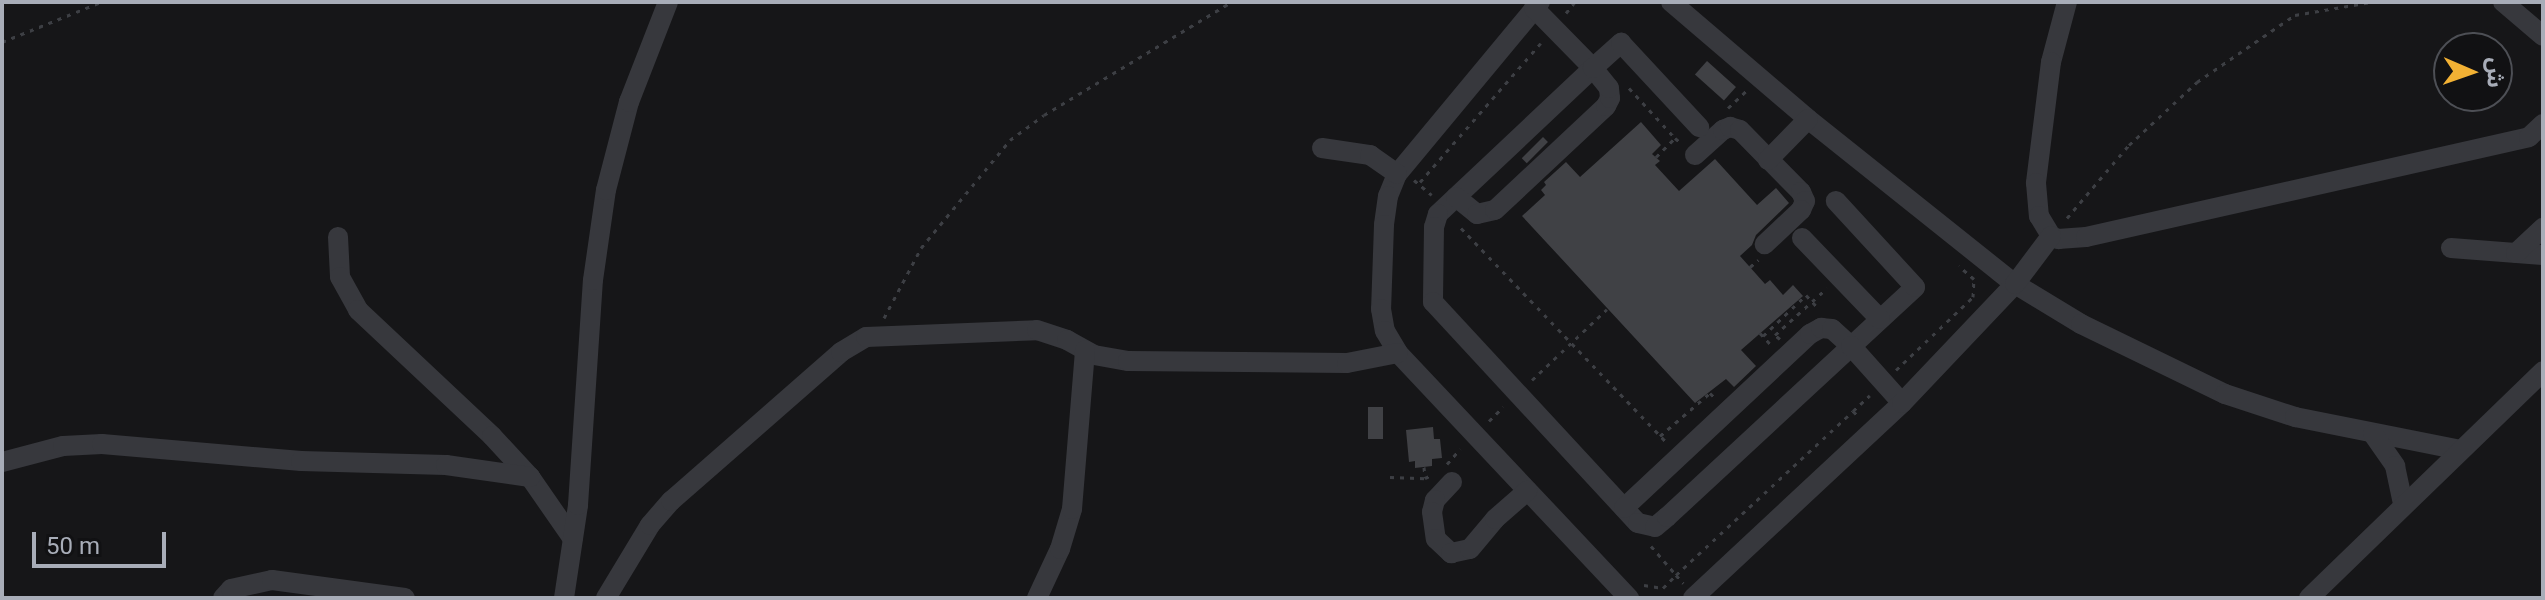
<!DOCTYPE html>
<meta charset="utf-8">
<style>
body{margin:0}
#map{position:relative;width:2545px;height:600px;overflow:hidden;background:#161618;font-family:Roboto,"Noto Sans Arabic",sans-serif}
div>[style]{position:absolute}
.building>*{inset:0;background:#404145;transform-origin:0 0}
.path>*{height:3px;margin-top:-1.5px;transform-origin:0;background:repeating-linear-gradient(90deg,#3d3f44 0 4px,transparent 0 10px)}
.minor>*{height:20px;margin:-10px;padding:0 10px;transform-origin:10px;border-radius:10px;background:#37383d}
span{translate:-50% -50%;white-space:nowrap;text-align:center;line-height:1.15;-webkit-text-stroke:6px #111113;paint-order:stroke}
.frame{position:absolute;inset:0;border:4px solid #a8adb8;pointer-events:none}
.north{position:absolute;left:2433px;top:32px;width:80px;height:80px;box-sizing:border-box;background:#111113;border:2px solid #4d4f55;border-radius:50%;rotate:92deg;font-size:22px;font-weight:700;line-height:32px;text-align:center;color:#a8adb8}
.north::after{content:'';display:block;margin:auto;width:28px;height:36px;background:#f2b134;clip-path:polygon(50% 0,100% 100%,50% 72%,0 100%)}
.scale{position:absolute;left:32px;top:532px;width:134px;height:36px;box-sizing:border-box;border:4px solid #a8adb8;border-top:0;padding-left:10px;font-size:24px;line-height:28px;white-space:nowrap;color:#a8adb8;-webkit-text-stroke:6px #111113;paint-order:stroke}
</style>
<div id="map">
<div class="building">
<div style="left:1707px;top:61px;width:39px;height:18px;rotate:42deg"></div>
<div style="clip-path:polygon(1641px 122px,1661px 145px,1652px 154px,1660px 161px,1655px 165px,1679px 191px,1715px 159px,1757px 205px,1776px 188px,1789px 203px,1756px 235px,1752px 245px,1740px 256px,1765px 284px,1770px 280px,1783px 295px,1793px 285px,1803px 296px,1741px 350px,1756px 366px,1734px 387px,1726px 379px,1695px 403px,1522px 216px,1545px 195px,1541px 190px,1546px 185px,1544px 182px,1566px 162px,1580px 177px)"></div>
<div style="left:1543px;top:137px;width:7px;height:30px;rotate:45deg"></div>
<div style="left:1368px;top:407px;width:15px;height:32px"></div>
<div style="clip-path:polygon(1433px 427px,1434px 439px,1440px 439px,1442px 458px,1432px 459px,1432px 466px,1415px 468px,1415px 461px,1409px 462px,1406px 430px)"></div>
</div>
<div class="path">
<div style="left:1566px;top:13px;width:14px;rotate:-51deg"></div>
<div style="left:2px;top:42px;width:107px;rotate:-22deg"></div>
<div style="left:1629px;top:88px;width:68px;rotate:47.4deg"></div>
<div style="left:1728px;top:108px;width:25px;rotate:-43deg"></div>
<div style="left:1656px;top:157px;width:27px;rotate:-45deg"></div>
<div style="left:1675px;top:138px;width:8px;rotate:40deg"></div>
<div style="left:1414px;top:180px;width:23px;rotate:40deg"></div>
<div style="left:1420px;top:182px;width:184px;rotate:-49deg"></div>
<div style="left:2067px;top:218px;width:96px;rotate:-49.7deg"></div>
<div style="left:2129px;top:145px;width:93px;rotate:-42.8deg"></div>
<div style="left:2197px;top:82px;width:119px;rotate:-34.4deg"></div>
<div style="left:2295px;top:15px;width:77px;rotate:-9.7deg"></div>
<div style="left:1461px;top:228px;width:296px;rotate:46.2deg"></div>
<div style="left:1750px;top:267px;width:11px;rotate:-41deg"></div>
<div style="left:884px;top:318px;width:79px;rotate:-62.1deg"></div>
<div style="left:921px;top:248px;width:140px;rotate:-50.5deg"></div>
<div style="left:1010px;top:140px;width:42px;rotate:-36.3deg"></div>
<div style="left:1044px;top:115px;width:218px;rotate:-31.1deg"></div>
<div style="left:1760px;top:333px;width:16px;rotate:47deg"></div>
<div style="left:1763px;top:336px;width:59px;rotate:-43.6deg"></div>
<div style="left:1806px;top:295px;width:18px;rotate:47deg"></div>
<div style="left:1780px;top:339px;width:6px;rotate:-141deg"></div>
<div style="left:1775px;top:335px;width:70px;rotate:-42.1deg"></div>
<div style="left:1896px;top:370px;width:106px;rotate:-43.5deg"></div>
<div style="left:1973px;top:297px;width:18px;rotate:-87deg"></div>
<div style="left:1974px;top:279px;width:20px;rotate:-139deg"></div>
<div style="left:1532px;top:380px;width:103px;rotate:-43.4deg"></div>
<div style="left:1853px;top:411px;width:23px;rotate:-43deg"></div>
<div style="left:1489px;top:421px;width:20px;rotate:-45deg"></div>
<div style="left:1660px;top:436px;width:66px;rotate:-40.7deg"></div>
<div style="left:1710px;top:393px;width:6px;rotate:45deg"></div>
<div style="left:1447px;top:464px;width:20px;rotate:-49deg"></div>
<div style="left:1424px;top:467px;width:11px;rotate:85deg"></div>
<div style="left:1425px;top:478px;width:8px;rotate:-23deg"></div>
<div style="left:1390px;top:477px;width:35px;rotate:2deg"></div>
<div style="left:1651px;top:546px;width:38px;rotate:49deg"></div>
<div style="left:1676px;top:575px;width:241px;rotate:-42.8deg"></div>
<div style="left:1853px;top:411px;width:8px;rotate:45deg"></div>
<div style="left:1644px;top:585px;width:19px;rotate:9deg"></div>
<div style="left:1663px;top:588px;width:18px;rotate:-45deg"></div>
<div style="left:1676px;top:575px;width:11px;rotate:49deg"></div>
</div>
<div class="minor">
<div style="left:1540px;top:2px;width:224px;rotate:129.7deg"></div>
<div style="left:1397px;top:174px;width:24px;rotate:112deg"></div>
<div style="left:1388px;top:196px;width:29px;rotate:98deg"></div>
<div style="left:1384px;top:225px;width:84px;rotate:92deg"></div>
<div style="left:1381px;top:309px;width:22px;rotate:80deg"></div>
<div style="left:1385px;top:331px;width:26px;rotate:59deg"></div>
<div style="left:1398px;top:353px;width:337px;rotate:46.7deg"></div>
<div style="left:1671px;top:2px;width:180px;rotate:40.5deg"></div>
<div style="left:1808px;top:119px;width:265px;rotate:38.6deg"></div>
<div style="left:2015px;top:284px;width:77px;rotate:31.2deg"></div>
<div style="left:2081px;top:324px;width:160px;rotate:25.9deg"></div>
<div style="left:2225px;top:394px;width:74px;rotate:18.2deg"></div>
<div style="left:2295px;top:417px;width:168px;rotate:11.3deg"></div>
<div style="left:2067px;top:2px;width:62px;rotate:104.9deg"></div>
<div style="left:2051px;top:62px;width:122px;rotate:97.1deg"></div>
<div style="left:2036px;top:183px;width:33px;rotate:85deg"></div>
<div style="left:2039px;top:216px;width:23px;rotate:59deg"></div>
<div style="left:2051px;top:236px;width:8px;rotate:23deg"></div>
<div style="left:2058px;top:239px;width:28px;rotate:-4deg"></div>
<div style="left:2086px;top:237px;width:454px;rotate:-12.7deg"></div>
<div style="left:2529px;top:137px;width:19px;rotate:-43deg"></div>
<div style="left:2503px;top:2px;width:52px;rotate:40.4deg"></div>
<div style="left:1534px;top:8px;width:84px;rotate:45.5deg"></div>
<div style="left:1593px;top:68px;width:213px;rotate:136.7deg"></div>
<div style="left:1438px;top:214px;width:14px;rotate:107deg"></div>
<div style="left:1434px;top:227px;width:75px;rotate:90.8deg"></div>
<div style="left:1433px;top:302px;width:301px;rotate:47.2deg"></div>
<div style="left:1638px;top:523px;width:17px;rotate:13deg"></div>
<div style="left:1655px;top:527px;width:16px;rotate:-40deg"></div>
<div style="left:1667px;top:517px;width:338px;rotate:-42.8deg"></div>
<div style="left:1915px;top:287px;width:117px;rotate:-132.6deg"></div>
<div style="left:1322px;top:148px;width:49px;rotate:8.3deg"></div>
<div style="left:1370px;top:155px;width:33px;rotate:35deg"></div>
<div style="left:1695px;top:155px;width:38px;rotate:-42deg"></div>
<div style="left:1723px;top:130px;width:8px;rotate:-23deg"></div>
<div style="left:1730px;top:127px;width:10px;rotate:17deg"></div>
<div style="left:1740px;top:130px;width:87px;rotate:45.5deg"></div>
<div style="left:1801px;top:192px;width:10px;rotate:66deg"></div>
<div style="left:1805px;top:201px;width:10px;rotate:114deg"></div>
<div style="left:1801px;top:210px;width:50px;rotate:136.6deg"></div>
<div style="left:1768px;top:160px;width:57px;rotate:-45.7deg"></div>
<div style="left:1456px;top:197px;width:27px;rotate:39deg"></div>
<div style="left:1477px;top:214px;width:18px;rotate:-13deg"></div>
<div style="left:1495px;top:210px;width:152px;rotate:-43.1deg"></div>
<div style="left:1606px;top:106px;width:9px;rotate:-63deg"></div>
<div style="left:1610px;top:98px;width:10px;rotate:-96deg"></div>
<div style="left:1609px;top:88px;width:26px;rotate:-129deg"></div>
<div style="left:1593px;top:68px;width:38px;rotate:-42deg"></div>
<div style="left:1621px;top:43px;width:115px;rotate:47.1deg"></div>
<div style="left:338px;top:237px;width:40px;rotate:87.1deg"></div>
<div style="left:340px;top:277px;width:38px;rotate:61deg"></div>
<div style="left:358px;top:310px;width:184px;rotate:43.2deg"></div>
<div style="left:492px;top:436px;width:56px;rotate:47.2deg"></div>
<div style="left:530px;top:477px;width:75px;rotate:55.3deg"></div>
<div style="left:1802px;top:238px;width:112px;rotate:46.1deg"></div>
<div style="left:2451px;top:248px;width:92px;rotate:4.4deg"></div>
<div style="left:2516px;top:253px;width:37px;rotate:-43deg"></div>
<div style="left:2373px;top:434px;width:39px;rotate:55deg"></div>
<div style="left:2395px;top:466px;width:40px;rotate:78deg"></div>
<div style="left:2px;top:462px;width:63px;rotate:-14.7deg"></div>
<div style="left:63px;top:446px;width:39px;rotate:-3deg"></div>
<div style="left:102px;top:444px;width:200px;rotate:4.9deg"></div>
<div style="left:301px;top:461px;width:145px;rotate:1.6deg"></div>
<div style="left:446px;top:465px;width:85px;rotate:8.1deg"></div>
<div style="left:1452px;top:482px;width:25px;rotate:133deg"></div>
<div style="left:1435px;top:500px;width:12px;rotate:104deg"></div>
<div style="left:1432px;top:512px;width:27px;rotate:82deg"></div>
<div style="left:1436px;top:539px;width:21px;rotate:43deg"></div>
<div style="left:1451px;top:553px;width:19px;rotate:-12deg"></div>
<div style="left:1470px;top:549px;width:39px;rotate:-50deg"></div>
<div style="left:1495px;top:519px;width:43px;rotate:-41.2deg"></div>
<div style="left:1624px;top:508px;width:255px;rotate:-43.1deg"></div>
<div style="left:1810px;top:334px;width:13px;rotate:-29deg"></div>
<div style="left:1821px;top:328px;width:11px;rotate:5deg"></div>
<div style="left:1832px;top:329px;width:25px;rotate:42deg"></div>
<div style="left:1851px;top:346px;width:76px;rotate:48.2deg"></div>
<div style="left:223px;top:598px;width:12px;rotate:-48deg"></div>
<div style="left:231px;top:589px;width:42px;rotate:-12.4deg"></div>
<div style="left:272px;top:580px;width:134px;rotate:7.7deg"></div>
<div style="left:564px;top:598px;width:94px;rotate:-81.4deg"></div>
<div style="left:578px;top:505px;width:225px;rotate:-86.2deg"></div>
<div style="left:593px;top:280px;width:91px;rotate:-81.8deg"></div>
<div style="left:606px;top:190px;width:91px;rotate:-75.4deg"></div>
<div style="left:629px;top:102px;width:107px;rotate:-68.7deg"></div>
<div style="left:606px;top:598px;width:85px;rotate:-58.9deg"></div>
<div style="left:650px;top:525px;width:32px;rotate:-49deg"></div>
<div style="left:671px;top:501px;width:226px;rotate:-41.2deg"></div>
<div style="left:841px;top:352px;width:29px;rotate:-31deg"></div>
<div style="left:866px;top:337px;width:171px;rotate:-2.3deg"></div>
<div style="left:1037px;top:330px;width:32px;rotate:18deg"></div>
<div style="left:1067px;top:340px;width:31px;rotate:29deg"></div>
<div style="left:1094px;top:355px;width:35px;rotate:10deg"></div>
<div style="left:1128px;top:361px;width:219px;rotate:0.5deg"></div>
<div style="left:1347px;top:363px;width:52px;rotate:-11.1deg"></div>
<div style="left:1037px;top:598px;width:54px;rotate:-64.9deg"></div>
<div style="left:1060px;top:549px;width:42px;rotate:-73.3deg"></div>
<div style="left:1072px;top:509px;width:159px;rotate:-85.3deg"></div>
<div style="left:1693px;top:598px;width:286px;rotate:-43deg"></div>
<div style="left:1902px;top:403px;width:164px;rotate:-46.5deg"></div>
<div style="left:2015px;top:284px;width:60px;rotate:-53.1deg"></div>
<div style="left:2309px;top:598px;width:326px;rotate:-44.1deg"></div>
</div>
<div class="frame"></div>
<div class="north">ش</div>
<div class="scale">50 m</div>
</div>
